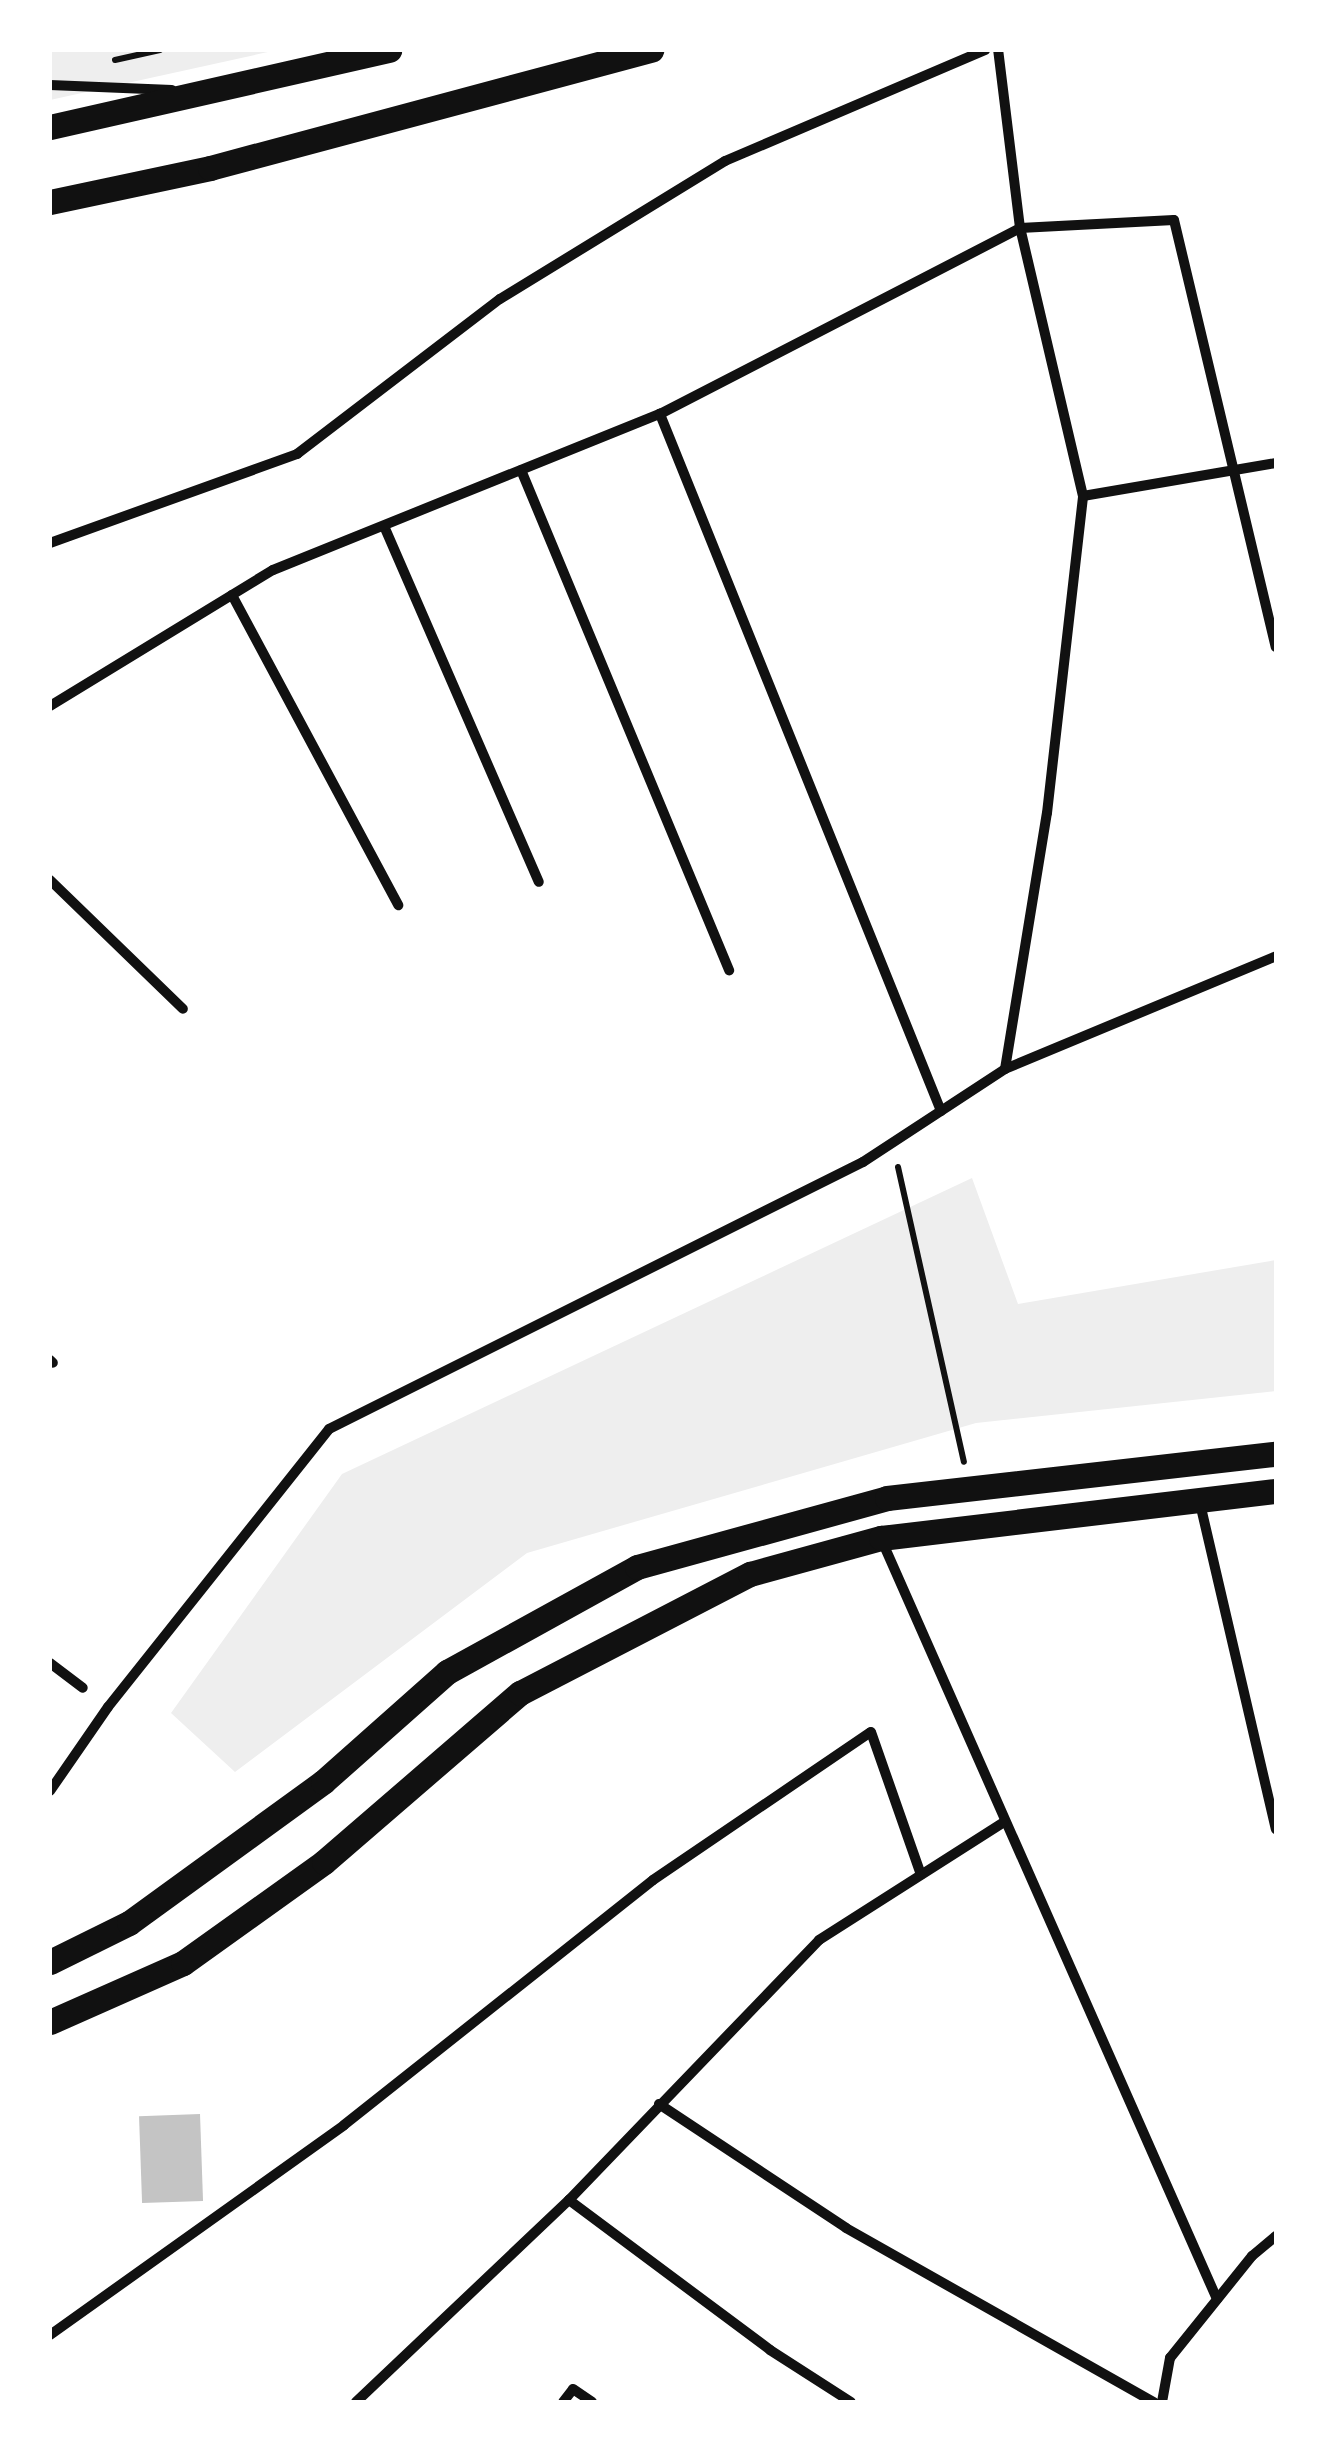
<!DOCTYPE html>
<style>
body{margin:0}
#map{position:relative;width:1326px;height:2452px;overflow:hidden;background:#fff;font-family:Lato,sans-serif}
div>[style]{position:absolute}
.green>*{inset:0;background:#eee}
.building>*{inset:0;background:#c4c4c4;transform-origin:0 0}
.path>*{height:6px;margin:-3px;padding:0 3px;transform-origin:3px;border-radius:3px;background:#111}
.minor>*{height:10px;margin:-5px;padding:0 5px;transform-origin:5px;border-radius:5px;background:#111}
.primary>*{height:25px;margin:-12.5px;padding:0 12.5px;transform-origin:12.5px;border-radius:12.5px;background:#111}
span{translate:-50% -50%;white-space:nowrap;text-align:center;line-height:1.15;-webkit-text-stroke:8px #fff;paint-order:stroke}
.frame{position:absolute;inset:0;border:52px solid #fff;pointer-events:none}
</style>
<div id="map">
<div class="green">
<div style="clip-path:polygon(50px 50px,277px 50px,50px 100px)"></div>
<div style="clip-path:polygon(972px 1178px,1018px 1304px,1276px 1260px,1276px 1391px,976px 1423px,527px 1553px,235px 1772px,171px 1713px,342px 1474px)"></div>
</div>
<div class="building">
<div style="left:200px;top:2114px;width:87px;height:61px;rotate:88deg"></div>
</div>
<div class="path">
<div style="left:115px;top:60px;width:46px;rotate:-12.5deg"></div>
<div style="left:898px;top:1167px;width:302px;rotate:77.4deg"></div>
</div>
<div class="minor">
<div style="left:50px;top:85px;width:122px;rotate:2.3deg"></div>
<div style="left:521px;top:470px;width:542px;rotate:67.41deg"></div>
<div style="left:1083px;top:496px;width:196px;rotate:-9.7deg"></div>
<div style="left:384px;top:526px;width:388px;rotate:66.5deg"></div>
<div style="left:50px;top:543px;width:263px;rotate:-19.8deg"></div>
<div style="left:297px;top:454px;width:255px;rotate:-37.4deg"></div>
<div style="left:500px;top:299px;width:264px;rotate:-31.5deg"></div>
<div style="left:725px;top:161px;width:283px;rotate:-23.1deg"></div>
<div style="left:232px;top:595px;width:352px;rotate:61.8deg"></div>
<div style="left:50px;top:706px;width:261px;rotate:-31.4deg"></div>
<div style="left:273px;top:570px;width:417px;rotate:-22deg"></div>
<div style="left:50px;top:880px;width:185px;rotate:44.1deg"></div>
<div style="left:1005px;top:1069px;width:259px;rotate:-80.7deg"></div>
<div style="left:1047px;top:813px;width:319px;rotate:-83.5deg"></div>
<div style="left:1083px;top:496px;width:275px;rotate:-103.2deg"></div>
<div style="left:1020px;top:228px;width:154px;rotate:-3deg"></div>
<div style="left:1174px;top:220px;width:439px;rotate:76.6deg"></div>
<div style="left:941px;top:1111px;width:752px;rotate:-111.96deg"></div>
<div style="left:660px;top:414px;width:405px;rotate:-27.3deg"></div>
<div style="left:1020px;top:228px;width:179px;rotate:-97deg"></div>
<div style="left:50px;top:1360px;width:4px;rotate:45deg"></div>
<div style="left:1199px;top:1499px;width:339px;rotate:76.9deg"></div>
<div style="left:882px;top:1541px;width:829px;rotate:66.16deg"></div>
<div style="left:50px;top:1663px;width:41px;rotate:37.1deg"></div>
<div style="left:50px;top:1791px;width:102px;rotate:-55.4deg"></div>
<div style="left:108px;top:1707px;width:355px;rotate:-51.5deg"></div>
<div style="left:329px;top:1429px;width:597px;rotate:-26.57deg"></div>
<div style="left:863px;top:1162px;width:170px;rotate:-33.2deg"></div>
<div style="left:1005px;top:1069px;width:294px;rotate:-22.6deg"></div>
<div style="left:659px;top:2104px;width:224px;rotate:33.5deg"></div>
<div style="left:846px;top:2228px;width:354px;rotate:29.5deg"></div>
<div style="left:569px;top:2200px;width:251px;rotate:36.7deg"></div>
<div style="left:770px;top:2350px;width:96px;rotate:32.7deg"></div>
<div style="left:50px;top:2335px;width:361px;rotate:-35.5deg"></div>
<div style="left:344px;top:2125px;width:394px;rotate:-38.4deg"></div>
<div style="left:653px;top:1880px;width:263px;rotate:-34.2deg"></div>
<div style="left:871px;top:1732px;width:151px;rotate:70.7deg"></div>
<div style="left:356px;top:2402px;width:294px;rotate:-43.5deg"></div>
<div style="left:569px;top:2200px;width:361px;rotate:-46.1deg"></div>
<div style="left:819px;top:1940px;width:219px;rotate:-32.5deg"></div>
<div style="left:563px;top:2402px;width:16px;rotate:-52deg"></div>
<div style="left:573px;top:2389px;width:23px;rotate:34deg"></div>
<div style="left:1162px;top:2402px;width:45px;rotate:-79.7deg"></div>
<div style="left:1170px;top:2358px;width:131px;rotate:-51.2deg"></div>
<div style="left:1252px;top:2256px;width:31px;rotate:-40deg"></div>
</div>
<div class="primary">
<div style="left:50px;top:127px;width:348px;rotate:-12.8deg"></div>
<div style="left:50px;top:202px;width:164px;rotate:-12deg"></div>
<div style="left:210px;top:168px;width:457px;rotate:-15deg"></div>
<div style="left:50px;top:1962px;width:88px;rotate:-26.3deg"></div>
<div style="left:129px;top:1923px;width:240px;rotate:-36deg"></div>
<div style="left:323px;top:1782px;width:166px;rotate:-41.6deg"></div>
<div style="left:447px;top:1672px;width:217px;rotate:-28.9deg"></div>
<div style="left:637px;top:1567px;width:259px;rotate:-15.4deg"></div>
<div style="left:887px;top:1498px;width:391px;rotate:-6.5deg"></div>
<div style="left:50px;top:2022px;width:145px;rotate:-23.9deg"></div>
<div style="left:183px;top:1963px;width:173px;rotate:-35.6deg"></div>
<div style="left:324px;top:1862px;width:259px;rotate:-40.8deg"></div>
<div style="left:520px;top:1693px;width:259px;rotate:-27.4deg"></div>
<div style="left:750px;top:1574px;width:136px;rotate:-15.4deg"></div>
<div style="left:881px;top:1538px;width:398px;rotate:-6.8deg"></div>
</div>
<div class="frame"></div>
</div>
